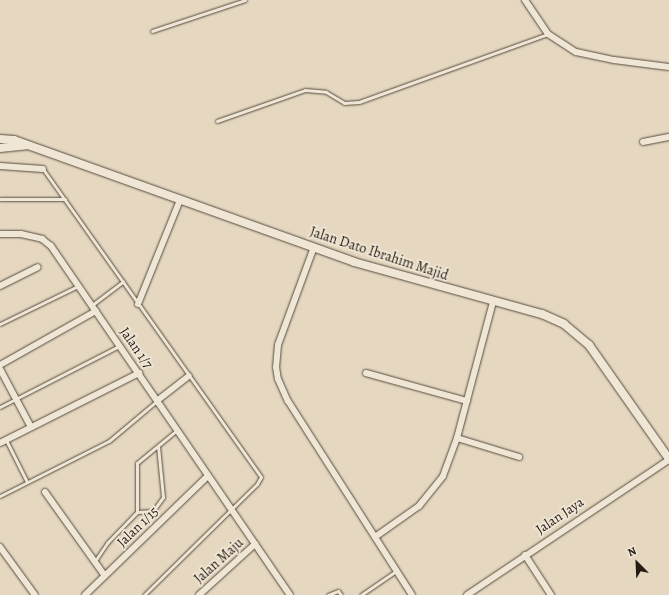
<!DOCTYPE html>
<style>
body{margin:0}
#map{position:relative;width:669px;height:595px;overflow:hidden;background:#e6d8c0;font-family:Alegreya,serif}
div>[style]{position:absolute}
.roads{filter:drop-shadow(0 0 1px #564b3f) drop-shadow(0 0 1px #564b3f)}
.service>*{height:3px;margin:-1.5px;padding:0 1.5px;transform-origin:1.5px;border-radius:1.5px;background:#efe6d6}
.minor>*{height:6px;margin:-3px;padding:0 3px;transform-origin:3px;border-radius:3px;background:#efe6d6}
.tertiary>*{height:8px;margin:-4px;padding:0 4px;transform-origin:4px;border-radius:4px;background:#efe6d6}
span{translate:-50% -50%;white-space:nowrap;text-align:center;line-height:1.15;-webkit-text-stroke:3.5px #efe6d6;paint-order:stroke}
.street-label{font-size:14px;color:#261c14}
.north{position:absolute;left:617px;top:543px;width:40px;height:40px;-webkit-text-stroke:3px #efe6d6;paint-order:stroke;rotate:336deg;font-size:11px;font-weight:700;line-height:16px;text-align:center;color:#261c14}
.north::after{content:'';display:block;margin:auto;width:14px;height:18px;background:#261c14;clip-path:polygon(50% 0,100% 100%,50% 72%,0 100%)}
</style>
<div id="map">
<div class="roads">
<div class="service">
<div style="left:152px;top:31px;width:98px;rotate:-18.4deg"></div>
<div style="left:217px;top:121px;width:93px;rotate:-19.4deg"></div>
<div style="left:305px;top:90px;width:21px;rotate:5deg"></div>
<div style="left:326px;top:92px;width:21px;rotate:31deg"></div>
<div style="left:344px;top:103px;width:15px;rotate:-4deg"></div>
<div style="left:359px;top:102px;width:201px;rotate:-19.8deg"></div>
<div style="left:43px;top:169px;width:377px;rotate:54.7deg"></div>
<div style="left:261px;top:477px;width:8px;rotate:120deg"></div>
<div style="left:257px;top:484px;width:158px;rotate:135.5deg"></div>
<div style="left:0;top:199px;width:65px"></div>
<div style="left:92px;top:305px;width:39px;rotate:-37deg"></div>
<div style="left:0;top:324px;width:87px;rotate:-26deg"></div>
<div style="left:0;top:407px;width:134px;rotate:-27.1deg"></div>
<div style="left:6px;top:440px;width:47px;rotate:63.4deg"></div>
<div style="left:0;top:496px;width:122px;rotate:-26.8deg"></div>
<div style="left:109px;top:441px;width:64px;rotate:-39.9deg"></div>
<div style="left:137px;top:512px;width:16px;rotate:-4deg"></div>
<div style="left:153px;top:511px;width:17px;rotate:-54deg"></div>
<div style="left:163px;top:497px;width:51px;rotate:-95.6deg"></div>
<div style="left:95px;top:561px;width:22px;rotate:-56deg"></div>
<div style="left:107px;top:543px;width:43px;rotate:-45.9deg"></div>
<div style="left:137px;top:512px;width:49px;rotate:-90deg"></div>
<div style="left:137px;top:463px;width:52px;rotate:-39.5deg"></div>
<div style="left:328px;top:595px;width:11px;rotate:-22deg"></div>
<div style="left:338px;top:591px;width:5px;rotate:53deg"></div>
<div style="left:361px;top:595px;width:42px;rotate:-34.4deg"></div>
</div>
<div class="minor">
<div style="left:525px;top:0;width:41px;rotate:55.9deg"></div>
<div style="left:548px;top:34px;width:33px;rotate:33deg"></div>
<div style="left:576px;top:52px;width:39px;rotate:12deg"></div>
<div style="left:614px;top:60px;width:55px;rotate:7.3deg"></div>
<div style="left:643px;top:142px;width:26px;rotate:-11deg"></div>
<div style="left:0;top:166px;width:43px;rotate:4deg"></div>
<div style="left:0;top:234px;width:21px"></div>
<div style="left:21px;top:234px;width:22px;rotate:13deg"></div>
<div style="left:42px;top:239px;width:11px;rotate:38deg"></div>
<div style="left:51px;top:246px;width:423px;rotate:55.6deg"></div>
<div style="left:314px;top:247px;width:104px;rotate:110.2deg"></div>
<div style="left:278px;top:345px;width:22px;rotate:95deg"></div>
<div style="left:276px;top:367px;width:12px;rotate:81deg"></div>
<div style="left:278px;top:379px;width:24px;rotate:66deg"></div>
<div style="left:288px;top:401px;width:230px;rotate:57.4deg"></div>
<div style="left:0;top:286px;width:42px;rotate:-26.6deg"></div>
<div style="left:138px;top:304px;width:112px;rotate:-68deg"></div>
<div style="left:0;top:365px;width:110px;rotate:-29.4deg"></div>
<div style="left:0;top:369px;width:66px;rotate:61.9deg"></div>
<div style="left:366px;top:373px;width:105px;rotate:15.5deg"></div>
<div style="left:158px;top:400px;width:39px;rotate:-38deg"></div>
<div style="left:457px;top:438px;width:65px;rotate:17deg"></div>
<div style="left:0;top:443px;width:156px;rotate:-26.7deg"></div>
<div style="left:45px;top:492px;width:103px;rotate:54.5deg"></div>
<div style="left:375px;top:537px;width:54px;rotate:-35.2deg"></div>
<div style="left:419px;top:506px;width:38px;rotate:-51deg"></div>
<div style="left:443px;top:476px;width:40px;rotate:-69.8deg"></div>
<div style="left:457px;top:438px;width:141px;rotate:-75.2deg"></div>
<div style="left:0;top:547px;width:59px;rotate:53.9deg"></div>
<div style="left:525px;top:555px;width:48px;rotate:57deg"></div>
<div style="left:85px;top:595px;width:171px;rotate:-44.1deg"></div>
<div style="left:199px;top:595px;width:76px;rotate:-42.3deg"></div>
<div style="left:467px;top:595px;width:243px;rotate:-33.8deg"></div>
</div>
<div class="tertiary">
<div style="left:0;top:139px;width:14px;rotate:4deg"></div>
<div style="left:14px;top:140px;width:361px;rotate:19.7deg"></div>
<div style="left:354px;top:262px;width:195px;rotate:15.5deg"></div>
<div style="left:542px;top:314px;width:24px;rotate:24deg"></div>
<div style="left:564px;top:324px;width:33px;rotate:40deg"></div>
<div style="left:589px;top:345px;width:139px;rotate:54.9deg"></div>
<div style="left:0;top:148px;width:27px;rotate:-6deg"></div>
</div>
</div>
<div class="street-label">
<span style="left:379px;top:254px;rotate:18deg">Jalan Dato Ibrahim Majid</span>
<span style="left:136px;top:348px;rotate:55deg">Jalan 1/7</span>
<span style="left:560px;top:516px;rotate:-34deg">Jalan Jaya</span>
<span style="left:138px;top:527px;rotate:-44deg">Jalan 1/15</span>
<span style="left:219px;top:561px;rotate:-42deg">Jalan Maju</span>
</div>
<div class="north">N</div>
</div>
